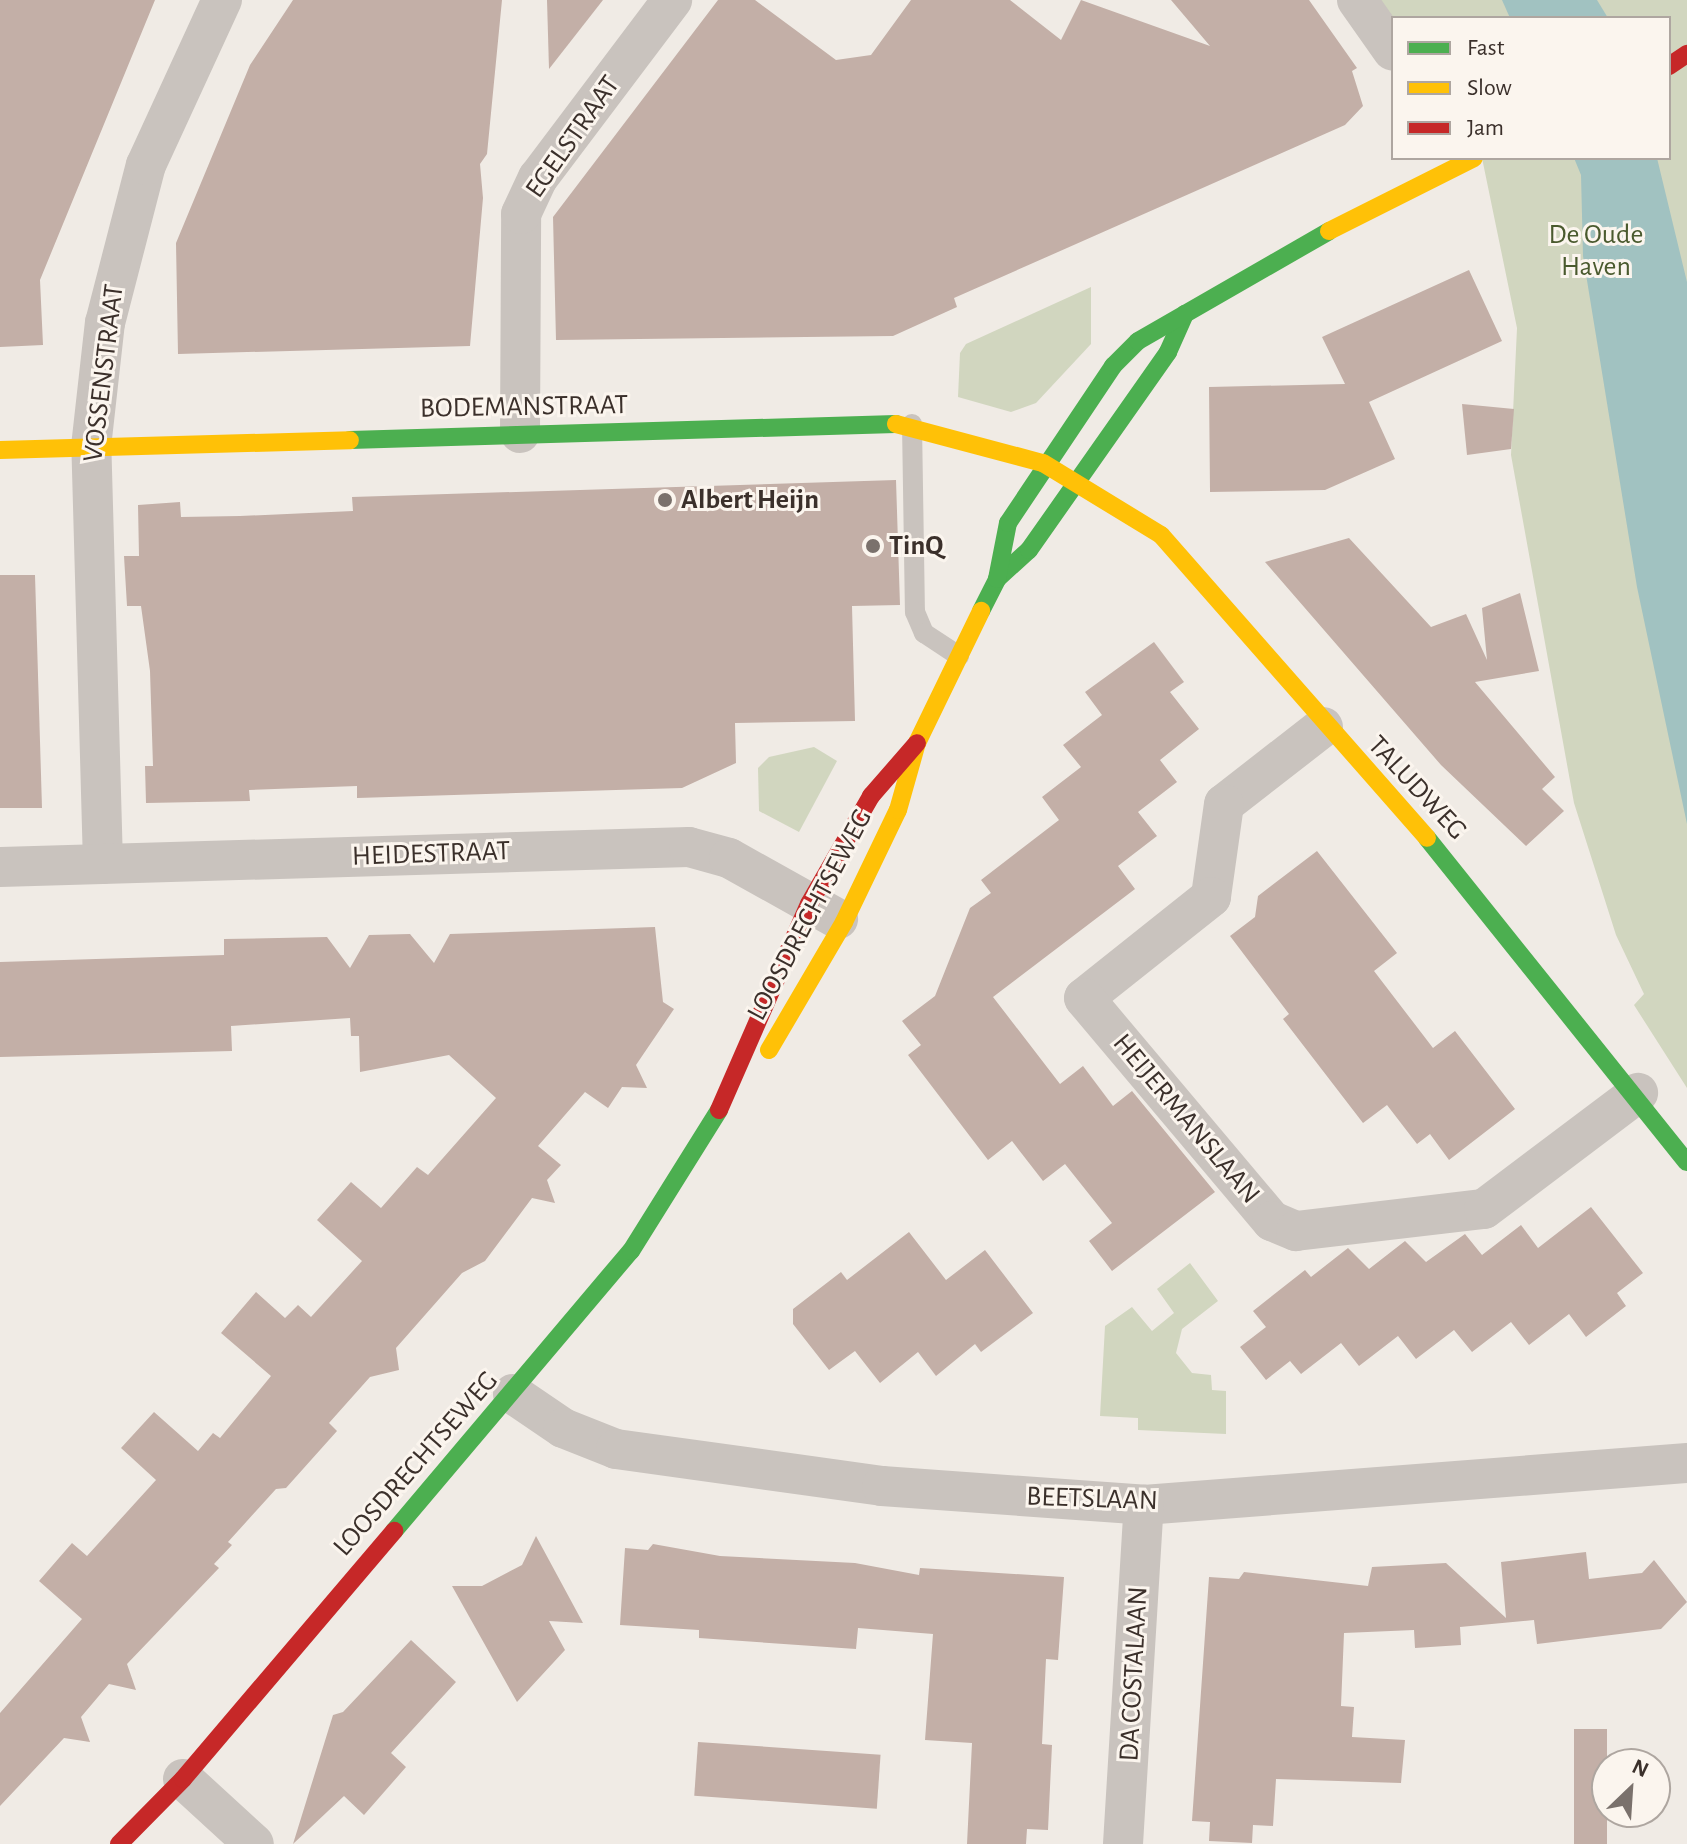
<!DOCTYPE html>
<style>
body{margin:0}
#map{position:relative;width:1687px;height:1844px;overflow:hidden;background:#f0ebe5;font-family:"Alegreya Sans",sans-serif}
div>[style]{position:absolute}
.green>*{inset:0;background:#d1d6bf}
.water>*{inset:0;background:#a1c2c1}
.building>*{inset:0;background:#c3afa7;transform-origin:0 0}
.lane>*{height:20px;margin:-10px;padding:0 10px;transform-origin:10px;border-radius:10px;background:#c9c3be}
.street>*{height:40px;margin:-20px;padding:0 20px;transform-origin:20px;border-radius:20px;background:#c9c3be}
.fast>*{height:18px;margin:-9px;padding:0 9px;transform-origin:9px;border-radius:9px;background:#4caf50}
.slow>*{height:18px;margin:-9px;padding:0 9px;transform-origin:9px;border-radius:9px;background:#ffc107}
.jam>*{height:18px;margin:-9px;padding:0 9px;transform-origin:9px;border-radius:9px;background:#c62828}
.dots>*{width:22px;height:22px;translate:-50% -50%;box-sizing:border-box;border:4px solid #fbf5ee;border-radius:50%}
span{translate:-50% -50%;white-space:nowrap;text-align:center;line-height:1.15;-webkit-text-stroke:6px #fbf5ee;paint-order:stroke}
.street-label{font-size:28px;color:#3b302b}
.park-label{font-size:28px;color:#4a5a2e}
.poi-label{font-size:28px;color:#3b302b;font-weight:700}
.left{translate:0 -50%;text-align:left}
.legend{position:absolute;left:1391px;top:16px;width:280px;height:144px;box-sizing:border-box;background:#fbf5ee;border:2px solid #aea6a0;margin:0;padding:10px 14px;list-style:none;font-size:24px;color:#3b302b}
.legend li{display:flex;align-items:center;gap:16px;height:40px}
.legend b{width:40px;border:2px solid #aea6a0}
.north{position:absolute;left:1591px;top:1748px;width:80px;height:80px;box-sizing:border-box;background:#fbf5ee;border:2px solid #aea6a0;border-radius:50%;rotate:25deg;font-size:22px;font-weight:700;line-height:32px;text-align:center;color:#3b302b}
.north::after{content:'';display:block;margin:auto;width:28px;height:36px;background:#7a716c;clip-path:polygon(50% 0,100% 100%,50% 72%,0 100%)}
</style>
<div id="map">
<div class="green">
<div style="clip-path:polygon(1378px 0,1687px 0,1687px 1088px,1634px 1005px,1644px 994px,1616px 935px,1574px 803px,1511px 455px,1517px 328px,1482px 158px,1669px 158px,1669px 18px,1393px 18px)"></div>
<div style="clip-path:polygon(1091px 287px,1091px 344px,1036px 403px,1011px 412px,958px 397px,960px 353px,966px 344px)"></div>
<div style="clip-path:polygon(814px 747px,837px 761px,799px 832px,759px 811px,758px 768px,769px 757px)"></div>
<div style="clip-path:polygon(1190px 1263px,1218px 1301px,1182px 1329px,1176px 1353px,1192px 1373px,1211px 1375px,1212px 1390px,1226px 1391px,1226px 1434px,1138px 1430px,1138px 1418px,1100px 1416px,1105px 1326px,1132px 1307px,1152px 1331px,1174px 1313px,1157px 1289px)"></div>
</div>
<div class="water">
<div style="clip-path:polygon(1502px 0,1597px 0,1608px 18px,1510px 18px)"></div>
<div style="clip-path:polygon(1574px 158px,1657px 158px,1687px 282px,1687px 824px,1637px 587px,1583px 256px,1581px 175px)"></div>
</div>
<div class="building">
<div style="clip-path:polygon(0 0,155px 0,40px 280px,43px 345px,0 347px)"></div>
<div style="clip-path:polygon(293px 0,502px 0,487px 154px,480px 164px,483px 198px,470px 346px,178px 354px,176px 243px,250px 65px)"></div>
<div style="clip-path:polygon(547px 0,603px 0,549px 69px)"></div>
<div style="clip-path:polygon(718px 0,755px 0,836px 60px,871px 55px,911px 0,1010px 0,1061px 40px,1081px 0,1210px 46px,1171px 0,1309px 0,1357px 68px,1352px 71px,1363px 106px,1345px 125px,954px 298px,957px 307px,893px 336px,556px 340px,553px 217px)"></div>
<div style="clip-path:polygon(1469px 270px,1502px 341px,1369px 402px,1395px 459px,1325px 490px,1210px 492px,1209px 387px,1345px 384px,1322px 337px)"></div>
<div style="clip-path:polygon(1462px 404px,1514px 409px,1511px 449px,1467px 455px)"></div>
<div style="clip-path:polygon(896px 480px,900px 605px,852px 606px,855px 721px,735px 723px,736px 763px,682px 788px,357px 798px,357px 786px,249px 790px,250px 801px,146px 803px,145px 766px,153px 766px,150px 671px,141px 606px,127px 606px,124px 556px,139px 556px,138px 505px,180px 502px,181px 517px,240px 516px,353px 511px,352px 497px)"></div>
<div style="clip-path:polygon(1349px 538px,1431px 627px,1466px 614px,1487px 660px,1482px 608px,1520px 593px,1539px 671px,1475px 682px,1555px 777px,1542px 789px,1564px 811px,1526px 846px,1441px 765px,1265px 562px)"></div>
<div style="clip-path:polygon(0 575px,35px 575px,42px 808px,0 808px)"></div>
<div style="clip-path:polygon(1154px 642px,1184px 682px,1170px 692px,1199px 729px,1160px 760px,1177px 782px,1138px 812px,1157px 836px,1118px 866px,1135px 889px,993px 997px,1060px 1084px,1083px 1066px,1113px 1106px,1132px 1091px,1215px 1192px,1112px 1271px,1089px 1241px,1112px 1223px,1065px 1164px,1043px 1181px,1012px 1141px,988px 1160px,908px 1055px,921px 1045px,902px 1021px,935px 996px,970px 908px,991px 893px,981px 880px,1059px 820px,1042px 797px,1081px 767px,1063px 745px,1102px 715px,1085px 692px)"></div>
<div style="clip-path:polygon(1317px 851px,1397px 953px,1374px 971px,1433px 1048px,1455px 1031px,1515px 1109px,1449px 1160px,1430px 1134px,1417px 1144px,1387px 1105px,1363px 1123px,1283px 1019px,1289px 1014px,1230px 936px,1255px 917px,1258px 896px)"></div>
<div style="clip-path:polygon(655px 927px,663px 1002px,674px 1009px,636px 1065px,647px 1088px,622px 1087px,608px 1108px,585px 1092px,538px 1146px,561px 1165px,547px 1180px,555px 1203px,532px 1198px,485px 1261px,462px 1273px,396px 1348px,399px 1370px,370px 1377px,329px 1423px,337px 1431px,286px 1488px,276px 1489px,228px 1542px,232px 1545px,214px 1564px,219px 1568px,127px 1664px,136px 1690px,109px 1684px,81px 1717px,90px 1742px,64px 1738px,0 1806px,0 1713px,82px 1619px,39px 1581px,72px 1543px,87px 1556px,156px 1480px,121px 1448px,154px 1412px,198px 1451px,213px 1433px,220px 1438px,271px 1376px,221px 1333px,256px 1292px,285px 1318px,298px 1305px,311px 1317px,362px 1261px,317px 1220px,351px 1182px,381px 1208px,417px 1167px,428px 1175px,496px 1098px,449px 1055px,360px 1072px,359px 1036px,351px 1036px,350px 1018px,231px 1026px,232px 1051px,0 1057px,0 962px,224px 955px,224px 939px,327px 937px,350px 968px,369px 935px,410px 934px,434px 963px,450px 934px)"></div>
<div style="clip-path:polygon(1591px 1207px,1643px 1273px,1617px 1293px,1626px 1306px,1586px 1337px,1569px 1314px,1529px 1345px,1511px 1322px,1472px 1352px,1454px 1330px,1416px 1359px,1398px 1336px,1359px 1366px,1341px 1343px,1301px 1374px,1290px 1361px,1266px 1380px,1240px 1347px,1266px 1327px,1253px 1311px,1305px 1270px,1311px 1277px,1348px 1248px,1369px 1269px,1405px 1241px,1426px 1262px,1465px 1234px,1482px 1255px,1521px 1225px,1538px 1248px)"></div>
<div style="clip-path:polygon(909px 1232px,946px 1280px,985px 1250px,1033px 1313px,981px 1352px,975px 1344px,936px 1376px,918px 1352px,880px 1383px,855px 1351px,829px 1370px,793px 1324px,793px 1309px,841px 1272px,847px 1280px)"></div>
<div style="clip-path:polygon(536px 1536px,583px 1623px,549px 1621px,565px 1650px,517px 1702px,452px 1586px,482px 1586px,522px 1565px)"></div>
<div style="clip-path:polygon(653px 1544px,720px 1556px,855px 1563px,919px 1575px,920px 1568px,1064px 1577px,1058px 1660px,1046px 1659px,1042px 1744px,1052px 1745px,1048px 1830px,1027px 1829px,1026px 1844px,967px 1844px,972px 1743px,925px 1740px,933px 1634px,858px 1628px,856px 1649px,699px 1638px,699px 1630px,620px 1625px,625px 1548px,648px 1550px)"></div>
<div style="clip-path:polygon(1586px 1552px,1589px 1579px,1642px 1573px,1654px 1560px,1687px 1602px,1661px 1629px,1537px 1644px,1534px 1620px,1460px 1627px,1461px 1645px,1415px 1648px,1414px 1630px,1344px 1633px,1341px 1706px,1354px 1707px,1352px 1737px,1405px 1740px,1401px 1783px,1276px 1779px,1273px 1826px,1253px 1825px,1252px 1843px,1209px 1841px,1210px 1822px,1192px 1821px,1209px 1577px,1239px 1579px,1244px 1572px,1368px 1586px,1372px 1567px,1446px 1563px,1506px 1618px,1501px 1562px)"></div>
<div style="clip-path:polygon(411px 1640px,456px 1682px,391px 1753px,406px 1767px,364px 1815px,344px 1796px,293px 1844px,333px 1715px,343px 1712px)"></div>
<div style="left:1574px;top:1729px;width:33px;height:115px"></div>
<div style="left:698px;top:1742px;width:183px;height:54px;rotate:4deg"></div>
</div>
<div class="lane">
<div style="left:912px;top:424px;width:188px;rotate:89.1deg"></div>
<div style="left:915px;top:612px;width:23px;rotate:67deg"></div>
<div style="left:924px;top:633px;width:42px;rotate:33.3deg"></div>
</div>
<div class="street">
<div style="left:1357px;top:0;width:62px;rotate:54.8deg"></div>
<div style="left:520px;top:433px;width:219px;rotate:-89.7deg"></div>
<div style="left:521px;top:214px;width:40px;rotate:-65deg"></div>
<div style="left:538px;top:178px;width:223px;rotate:-53deg"></div>
<div style="left:1323px;top:727px;width:125px;rotate:142.1deg"></div>
<div style="left:1224px;top:804px;width:94px;rotate:98deg"></div>
<div style="left:1211px;top:897px;width:162px;rotate:141.5deg"></div>
<div style="left:1084px;top:998px;width:292px;rotate:49.9deg"></div>
<div style="left:1272px;top:1221px;width:26px;rotate:23deg"></div>
<div style="left:1296px;top:1231px;width:189px;rotate:-6.7deg"></div>
<div style="left:1484px;top:1209px;width:193px;rotate:-37deg"></div>
<div style="left:103px;top:864px;width:417px;rotate:-91.6deg"></div>
<div style="left:91px;top:447px;width:125px;rotate:-83.6deg"></div>
<div style="left:105px;top:323px;width:163px;rotate:-75.5deg"></div>
<div style="left:146px;top:165px;width:182px;rotate:-65.3deg"></div>
<div style="left:0;top:867px;width:689px;rotate:-1.66deg"></div>
<div style="left:689px;top:847px;width:41px;rotate:15.4deg"></div>
<div style="left:729px;top:858px;width:125px;rotate:29.2deg"></div>
<div style="left:513px;top:1394px;width:60px;rotate:34.2deg"></div>
<div style="left:563px;top:1428px;width:57px;rotate:21.6deg"></div>
<div style="left:616px;top:1449px;width:269px;rotate:7.9deg"></div>
<div style="left:882px;top:1486px;width:263px;rotate:4.1deg"></div>
<div style="left:1144px;top:1505px;width:545px;rotate:-4.42deg"></div>
<div style="left:183px;top:1779px;width:96px;rotate:42.5deg"></div>
<div style="left:1123px;top:1844px;width:340px;rotate:-86.5deg"></div>
</div>
<div class="fast">
<div style="left:350px;top:440px;width:546px;rotate:-1.68deg"></div>
<div style="left:997px;top:579px;width:43px;rotate:-42.2deg"></div>
<div style="left:1029px;top:550px;width:242px;rotate:-54.9deg"></div>
<div style="left:1168px;top:352px;width:42px;rotate:-65.9deg"></div>
<div style="left:981px;top:611px;width:36px;rotate:-63deg"></div>
<div style="left:997px;top:579px;width:57px;rotate:-78.9deg"></div>
<div style="left:1008px;top:523px;width:189px;rotate:-56.2deg"></div>
<div style="left:1113px;top:366px;width:35px;rotate:-45deg"></div>
<div style="left:1138px;top:341px;width:220px;rotate:-29.9deg"></div>
<div style="left:1427px;top:838px;width:415px;rotate:51.3deg"></div>
<div style="left:394px;top:1531px;width:367px;rotate:-49.8deg"></div>
<div style="left:631px;top:1251px;width:166px;rotate:-58deg"></div>
</div>
<div class="slow">
<div style="left:1329px;top:231px;width:162px;rotate:-26.7deg"></div>
<div style="left:896px;top:424px;width:152px;rotate:14.9deg"></div>
<div style="left:1043px;top:463px;width:138px;rotate:31.4deg"></div>
<div style="left:1161px;top:535px;width:403px;rotate:48.7deg"></div>
<div style="left:0;top:450px;width:350px;rotate:-1.6deg"></div>
<div style="left:769px;top:1050px;width:148px;rotate:-59.6deg"></div>
<div style="left:844px;top:922px;width:124px;rotate:-64.3deg"></div>
<div style="left:898px;top:810px;width:70px;rotate:-74.2deg"></div>
<div style="left:917px;top:743px;width:147px;rotate:-64.1deg"></div>
</div>
<div class="jam">
<div style="left:1669px;top:66px;width:22px;rotate:-34deg"></div>
<div style="left:719px;top:1110px;width:225px;rotate:-66.4deg"></div>
<div style="left:809px;top:904px;width:125px;rotate:-60.1deg"></div>
<div style="left:871px;top:796px;width:70px;rotate:-49deg"></div>
<div style="left:119px;top:1844px;width:91px;rotate:-45.4deg"></div>
<div style="left:183px;top:1779px;width:326px;rotate:-49.6deg"></div>
</div>
<div class="dots">
<div style="left:665px;top:500px;background:#7a716c"></div>
<div style="left:873px;top:546px;background:#7a716c"></div>
</div>
<div class="street-label">
<span style="left:573px;top:137px;rotate:-55deg">EGELSTRAAT</span>
<span style="left:104px;top:373px;rotate:-83deg">VOSSENSTRAAT</span>
<span style="left:524px;top:407px;rotate:-1deg">BODEMANSTRAAT</span>
<span style="left:1417px;top:788px;rotate:47deg">TALUDWEG</span>
<span style="left:431px;top:854px;rotate:-2deg">HEIDESTRAAT</span>
<span style="left:810px;top:915px;rotate:-62deg">LOOSDRECHTSEWEG</span>
<span style="left:1186px;top:1119px;rotate:50deg">HEIJERMANSLAAN</span>
<span style="left:416px;top:1464px;rotate:-49deg">LOOSDRECHTSEWEG</span>
<span style="left:1092px;top:1499px;rotate:2deg">BEETSLAAN</span>
<span style="left:1134px;top:1674px;rotate:-87deg">DA COSTALAAN</span>
</div>
<div class="park-label">
<span style="left:1596px;top:251px">De Oude<br>Haven</span>
</div>
<div class="poi-label">
<span class="left" style="left:681px;top:500px">Albert Heijn</span>
<span class="left" style="left:889px;top:546px">TinQ</span>
</div>
<ul class="legend">
<li><b style="height:10px;background:#4caf50"></b>Fast</li>
<li><b style="height:10px;background:#ffc107"></b>Slow</li>
<li><b style="height:10px;background:#c62828"></b>Jam</li>
</ul>
<div class="north">N</div>
</div>
